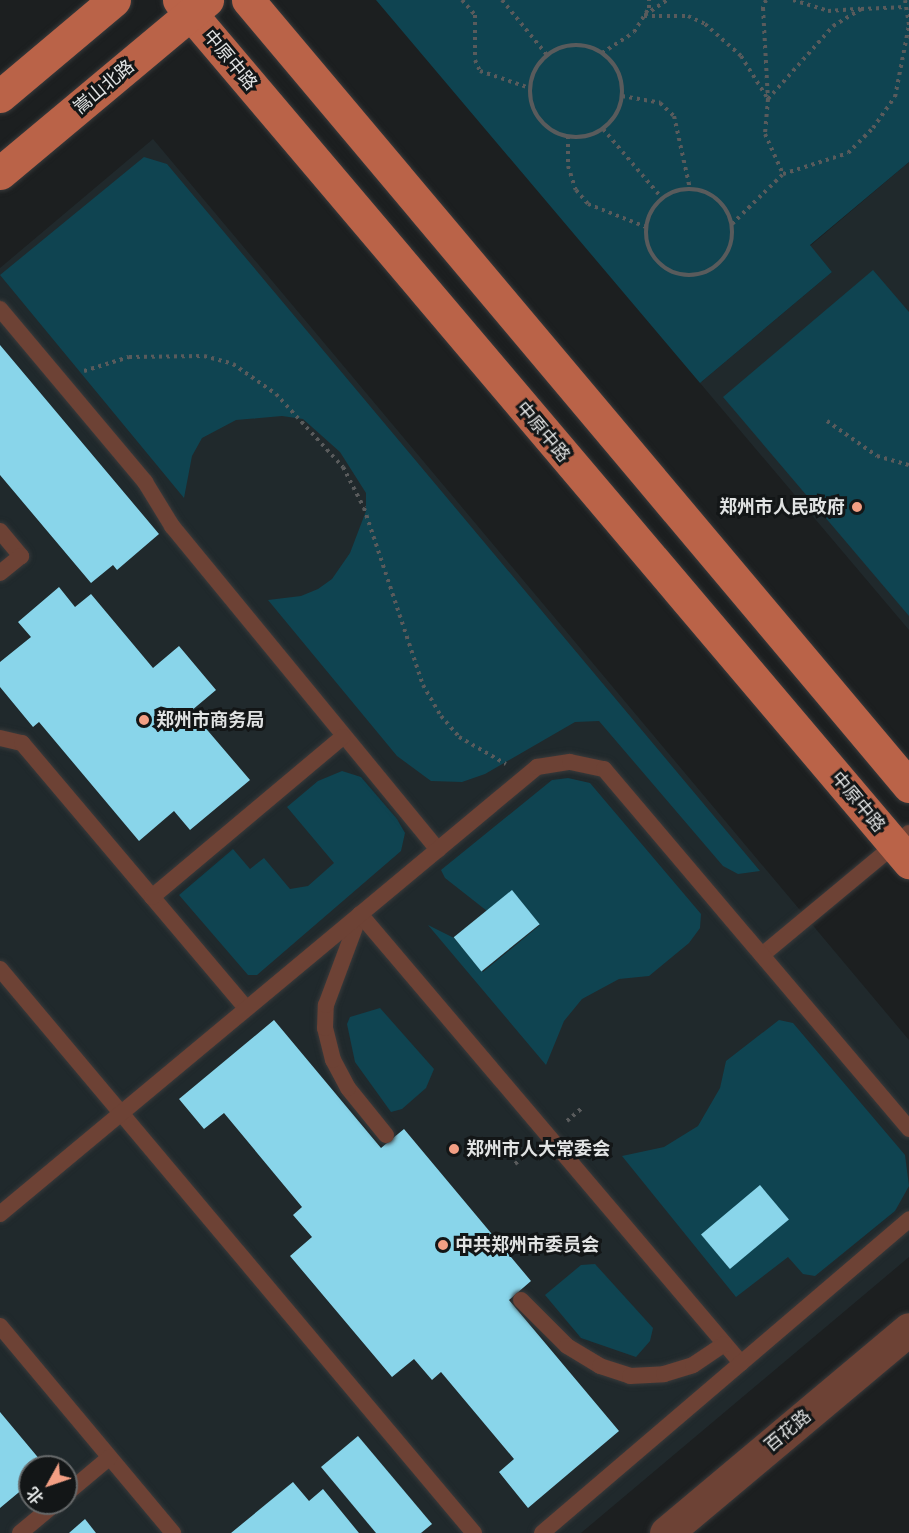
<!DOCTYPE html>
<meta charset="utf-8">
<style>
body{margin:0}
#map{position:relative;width:909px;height:1533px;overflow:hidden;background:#1c1f20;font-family:Karla,"Noto Sans SC",sans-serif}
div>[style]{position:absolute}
.built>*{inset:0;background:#20292c}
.green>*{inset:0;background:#0f4451}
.building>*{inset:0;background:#89d5ea;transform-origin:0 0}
.path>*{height:4px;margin-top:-2px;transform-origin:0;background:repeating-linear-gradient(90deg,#595b5c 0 3px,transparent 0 7.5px)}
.path>.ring{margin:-2px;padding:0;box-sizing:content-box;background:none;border:4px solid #595b5c;border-radius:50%}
.roads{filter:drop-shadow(0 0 2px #383a3b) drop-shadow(0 0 2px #383a3b)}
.service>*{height:16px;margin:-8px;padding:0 8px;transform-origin:8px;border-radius:8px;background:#6d4235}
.tertiary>*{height:33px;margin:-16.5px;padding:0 16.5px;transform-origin:16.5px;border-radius:16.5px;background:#6d4235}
.primary>*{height:33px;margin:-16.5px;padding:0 16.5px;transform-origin:16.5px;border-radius:16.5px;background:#ba6348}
.dots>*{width:16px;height:16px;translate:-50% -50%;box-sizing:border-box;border:3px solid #131617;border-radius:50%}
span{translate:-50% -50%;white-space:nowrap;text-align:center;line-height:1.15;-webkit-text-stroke:6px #131617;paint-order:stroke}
.street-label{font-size:18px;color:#e1e3e3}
.poi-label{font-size:18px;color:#e1e3e3;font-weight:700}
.right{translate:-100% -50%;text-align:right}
.left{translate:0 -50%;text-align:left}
.north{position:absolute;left:18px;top:1455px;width:60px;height:60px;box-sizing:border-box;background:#131617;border:2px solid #656869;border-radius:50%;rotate:230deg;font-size:16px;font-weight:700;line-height:24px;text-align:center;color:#e1e3e3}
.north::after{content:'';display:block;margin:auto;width:21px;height:27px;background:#f39f84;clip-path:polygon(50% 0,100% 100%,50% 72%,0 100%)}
</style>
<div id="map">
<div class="built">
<div style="clip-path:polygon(evenodd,153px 139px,909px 1040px,909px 1257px,581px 1533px,0 1533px,0 268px,153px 139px,30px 1467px,66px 1467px,66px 1503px,30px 1503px,30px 1467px)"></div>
<div style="clip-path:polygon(909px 162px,909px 630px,700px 383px,832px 272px,810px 246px)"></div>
</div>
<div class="green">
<div style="clip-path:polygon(376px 0,909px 0,909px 162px,810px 245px,832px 272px,700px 383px)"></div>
<div style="clip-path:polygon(144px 157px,167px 164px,760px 871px,738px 874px,723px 866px,599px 721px,575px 722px,485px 774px,462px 782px,431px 781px,397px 756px,268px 600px,301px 596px,318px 589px,332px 579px,350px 553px,366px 511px,366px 493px,340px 452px,303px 419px,282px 416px,236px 420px,202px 438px,192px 456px,184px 498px,0 275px)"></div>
<div style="clip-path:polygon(873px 270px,909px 312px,909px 616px,723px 397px)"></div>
<div style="clip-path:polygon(342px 771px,361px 777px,397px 819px,405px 833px,401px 851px,257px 975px,248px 975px,179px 895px,233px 849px,250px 869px,264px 858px,290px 889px,308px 886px,334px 863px,287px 807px,318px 781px)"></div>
<div style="clip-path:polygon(568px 778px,590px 783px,701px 914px,700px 928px,689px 943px,649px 976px,619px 979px,582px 999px,564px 1021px,546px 1065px,428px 925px,454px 938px,483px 972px,540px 925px,487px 911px,445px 878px,441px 870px,552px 780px)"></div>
<div style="clip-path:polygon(380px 1008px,434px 1069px,426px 1088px,402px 1109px,391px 1112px,355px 1062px,347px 1024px,350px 1017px)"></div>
<div style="clip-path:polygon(779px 1020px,793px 1023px,905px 1155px,909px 1186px,895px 1211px,815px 1276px,803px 1274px,788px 1257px,736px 1297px,622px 1156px,664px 1147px,698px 1126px,720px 1088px,726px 1061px)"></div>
<div style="clip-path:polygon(595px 1264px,653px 1328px,650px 1341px,636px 1357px,581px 1338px,545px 1295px,581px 1265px)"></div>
</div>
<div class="building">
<div style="clip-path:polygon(0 345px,159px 534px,117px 570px,113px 565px,91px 583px,0 475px)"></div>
<div style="clip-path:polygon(59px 587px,75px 607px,91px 594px,153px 668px,179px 646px,216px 690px,191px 711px,250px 780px,190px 830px,174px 811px,139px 841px,39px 722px,33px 727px,0 687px,0 662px,31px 637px,18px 622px)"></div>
<div style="left:512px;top:890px;width:44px;height:75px;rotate:51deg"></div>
<div style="clip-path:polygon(274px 1020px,381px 1148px,404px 1129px,531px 1281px,509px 1300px,619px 1431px,528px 1508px,499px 1472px,514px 1459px,441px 1372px,432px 1380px,414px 1359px,392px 1377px,290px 1256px,312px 1237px,293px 1215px,302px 1207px,224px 1113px,204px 1129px,179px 1099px)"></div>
<div style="left:760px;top:1185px;width:45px;height:77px;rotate:50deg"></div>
<div style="clip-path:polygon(0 1412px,46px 1467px,30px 1467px,30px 1483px,0 1508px)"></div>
<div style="clip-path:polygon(358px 1436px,432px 1524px,421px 1533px,376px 1533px,321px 1467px)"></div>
<div style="clip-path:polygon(293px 1482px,309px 1501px,323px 1489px,359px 1533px,231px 1533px)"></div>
<div style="clip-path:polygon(85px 1519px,96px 1533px,69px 1533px)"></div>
</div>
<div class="path">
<div style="left:462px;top:0;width:20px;rotate:49deg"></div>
<div style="left:475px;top:15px;width:45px;rotate:90deg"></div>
<div style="left:475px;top:60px;width:12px;rotate:66deg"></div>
<div style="left:480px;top:71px;width:53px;rotate:18.8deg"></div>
<div style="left:502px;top:0;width:71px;rotate:50.7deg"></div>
<div style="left:766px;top:0;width:9px;rotate:111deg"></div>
<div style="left:763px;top:8px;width:91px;rotate:86.9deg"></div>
<div style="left:768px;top:99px;width:35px;rotate:95deg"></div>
<div style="left:765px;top:134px;width:44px;rotate:65.8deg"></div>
<div style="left:793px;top:0;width:37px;rotate:17deg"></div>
<div style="left:828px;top:11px;width:32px;rotate:-4deg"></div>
<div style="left:645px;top:15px;width:27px;rotate:-34deg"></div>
<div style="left:644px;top:16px;width:44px"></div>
<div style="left:688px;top:16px;width:19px;rotate:25deg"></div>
<div style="left:705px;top:24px;width:48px;rotate:41.6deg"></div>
<div style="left:741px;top:56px;width:51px;rotate:57.9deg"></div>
<div style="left:768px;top:99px;width:98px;rotate:-48.3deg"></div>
<div style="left:833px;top:26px;width:33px;rotate:-31deg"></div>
<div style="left:861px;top:9px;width:45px;rotate:-2.5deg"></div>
<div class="ring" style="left:530px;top:45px;width:88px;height:88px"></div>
<div style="left:602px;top:53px;width:38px;rotate:-33deg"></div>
<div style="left:634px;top:32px;width:28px;rotate:-58deg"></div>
<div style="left:649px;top:8px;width:8px;rotate:-90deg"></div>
<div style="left:622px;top:96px;width:39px;rotate:10deg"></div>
<div style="left:660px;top:103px;width:19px;rotate:43deg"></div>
<div style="left:674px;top:116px;width:75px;rotate:77.6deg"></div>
<div style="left:603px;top:129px;width:91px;rotate:49.5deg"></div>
<div style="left:568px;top:136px;width:30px;rotate:90deg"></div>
<div style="left:568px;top:166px;width:25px;rotate:72deg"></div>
<div style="left:576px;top:190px;width:18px;rotate:49deg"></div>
<div style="left:588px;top:204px;width:62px;rotate:21.6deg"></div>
<div class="ring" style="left:646px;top:189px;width:82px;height:82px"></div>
<div style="left:732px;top:224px;width:71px;rotate:-44.4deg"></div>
<div style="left:783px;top:174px;width:68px;rotate:-17.9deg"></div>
<div style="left:848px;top:153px;width:35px;rotate:-45deg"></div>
<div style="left:873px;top:128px;width:38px;rotate:-55deg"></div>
<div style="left:895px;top:97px;width:73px;rotate:-79deg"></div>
<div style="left:909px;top:25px;width:25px;rotate:-99deg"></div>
<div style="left:84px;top:371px;width:47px;rotate:-17.3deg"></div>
<div style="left:129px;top:357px;width:75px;rotate:-0.8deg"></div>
<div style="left:204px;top:356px;width:30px;rotate:15deg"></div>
<div style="left:233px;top:364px;width:52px;rotate:34.9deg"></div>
<div style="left:276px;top:394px;width:99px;rotate:47.5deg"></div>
<div style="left:343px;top:467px;width:46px;rotate:62.9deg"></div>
<div style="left:364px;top:508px;width:187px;rotate:71.6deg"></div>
<div style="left:423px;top:685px;width:36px;rotate:60deg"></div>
<div style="left:441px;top:716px;width:28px;rotate:49deg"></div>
<div style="left:459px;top:737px;width:54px;rotate:29.9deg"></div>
<div style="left:827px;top:421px;width:61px;rotate:35deg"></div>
<div style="left:877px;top:456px;width:33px;rotate:16deg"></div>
<div style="left:567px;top:1121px;width:20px;rotate:-41deg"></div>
<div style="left:515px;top:1164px;width:21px;rotate:-41deg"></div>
</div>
<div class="roads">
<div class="service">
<div style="left:0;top:309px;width:226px;rotate:50deg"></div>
<div style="left:145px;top:482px;width:52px;rotate:58.5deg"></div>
<div style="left:172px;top:526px;width:419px;rotate:50.6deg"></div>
<div style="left:0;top:531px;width:33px;rotate:50deg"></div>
<div style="left:21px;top:556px;width:27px;rotate:141deg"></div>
<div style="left:0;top:738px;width:23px;rotate:13deg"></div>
<div style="left:22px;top:743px;width:347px;rotate:49.8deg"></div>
<div style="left:152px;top:897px;width:249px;rotate:-40deg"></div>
<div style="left:762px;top:955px;width:191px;rotate:-39.7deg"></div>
<div style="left:0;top:969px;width:737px;rotate:49.96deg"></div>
<div style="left:386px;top:1135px;width:60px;rotate:-129deg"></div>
<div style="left:348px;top:1088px;width:32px;rotate:-118deg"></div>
<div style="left:333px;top:1060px;width:33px;rotate:-104deg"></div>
<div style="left:325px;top:1028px;width:23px;rotate:-88deg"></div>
<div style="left:326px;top:1005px;width:97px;rotate:-69.5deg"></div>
<div style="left:360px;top:914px;width:589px;rotate:49.68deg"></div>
<div style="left:0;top:1214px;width:699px;rotate:-39.77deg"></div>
<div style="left:537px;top:767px;width:33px;rotate:-9deg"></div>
<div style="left:570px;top:762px;width:35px;rotate:12deg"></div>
<div style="left:604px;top:769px;width:472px;rotate:49.7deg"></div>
<div style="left:521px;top:1300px;width:65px;rotate:45deg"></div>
<div style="left:567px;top:1346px;width:39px;rotate:31deg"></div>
<div style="left:600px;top:1366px;width:32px;rotate:18deg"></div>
<div style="left:630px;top:1376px;width:34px;rotate:-3deg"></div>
<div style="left:664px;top:1374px;width:30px;rotate:-17deg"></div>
<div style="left:693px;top:1365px;width:37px;rotate:-34deg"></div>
<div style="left:0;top:1326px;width:270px;rotate:50.1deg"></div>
<div style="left:66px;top:1494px;width:57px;rotate:-40.1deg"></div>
<div style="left:20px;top:1533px;width:47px;rotate:-39.8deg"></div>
<div style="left:542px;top:1533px;width:483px;rotate:-40.5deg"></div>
</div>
<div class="tertiary">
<div style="left:666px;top:1533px;width:317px;rotate:-40deg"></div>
</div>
<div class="primary">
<div style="left:179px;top:0;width:1130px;rotate:49.74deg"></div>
<div style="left:248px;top:0;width:1027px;rotate:49.94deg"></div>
<div style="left:0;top:96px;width:149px;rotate:-40.1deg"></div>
<div style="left:0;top:173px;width:270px;rotate:-39.9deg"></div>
</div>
</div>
<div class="dots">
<div style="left:857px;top:507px;background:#f39f84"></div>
<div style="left:144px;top:720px;background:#f39f84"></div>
<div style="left:454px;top:1149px;background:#f39f84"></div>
<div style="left:443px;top:1245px;background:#f39f84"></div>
</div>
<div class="street-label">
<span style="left:230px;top:60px;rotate:50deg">中原中路</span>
<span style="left:104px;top:87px;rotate:-40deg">嵩山北路</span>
<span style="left:543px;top:432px;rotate:50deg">中原中路</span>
<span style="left:858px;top:802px;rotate:50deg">中原中路</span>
<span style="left:788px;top:1431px;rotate:-40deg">百花路</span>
</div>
<div class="poi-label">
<span class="right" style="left:845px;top:507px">郑州市人民政府</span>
<span class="left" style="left:156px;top:720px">郑州市商务局</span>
<span class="left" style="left:466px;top:1149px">郑州市人大常委会</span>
<span class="left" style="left:455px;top:1245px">中共郑州市委员会</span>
</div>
<div class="north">北</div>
</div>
